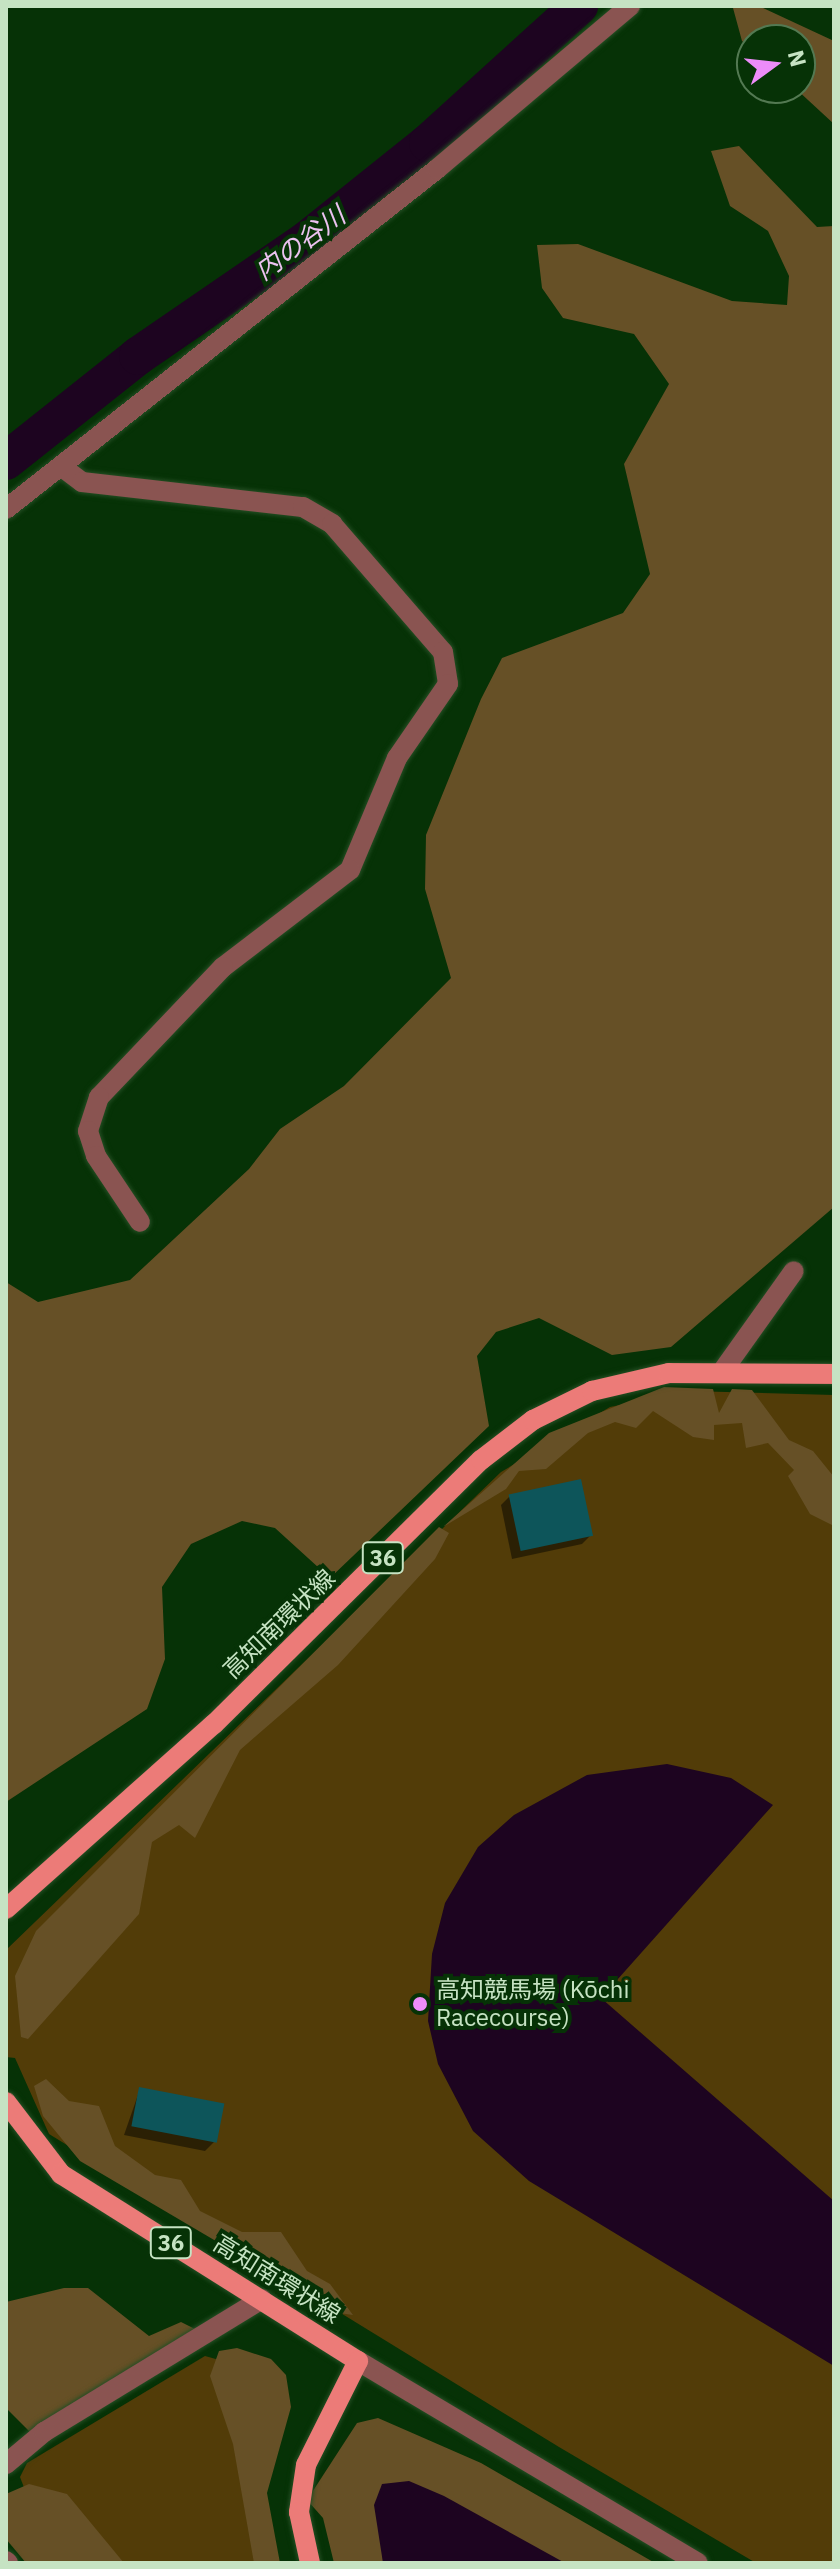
<!DOCTYPE html>
<meta charset="utf-8">
<style>
body{margin:0}
#map{position:relative;width:840px;height:2569px;overflow:hidden;background:#063206;font-family:"IBM Plex Sans","Noto Sans JP",sans-serif}
div>[style]{position:absolute}
.green>*{inset:0;background:#523c08}
.forest>*{inset:0;background:#665026}
.water>*{inset:0;background:#1d0420}
.shadow>*{inset:0;background:#0007}
.river>*{height:38px;margin:-19px;padding:0 19px;transform-origin:19px;border-radius:19px;background:#1d0420}
.building>*{inset:0;background:#0d555a;transform-origin:0 0}
.roads{filter:drop-shadow(0 0 2px #254e24) drop-shadow(0 0 2px #254e24)}
.minor>*{height:20px;margin:-10px;padding:0 10px;transform-origin:10px;border-radius:10px;background:#8a5451}
.major>*{height:20px;margin:-10px;padding:0 10px;transform-origin:10px;border-radius:10px;background:#ec7b78}
.dots>*{width:22px;height:22px;translate:-50% -50%;box-sizing:border-box;border:4px solid #063206;border-radius:50%}
span{translate:-50% -50%;white-space:nowrap;text-align:center;line-height:1.15;-webkit-text-stroke:8px #063206;paint-order:stroke}
.shield-label span{padding:2px 6px;background:#063206;border:2px solid;border-radius:6px;-webkit-text-stroke-width:0}
.shield-label{font-size:22px;color:#c6e3c3;font-weight:700}
.street-label{font-size:24px;color:#c6e3c3}
.poi-label{font-size:24px;color:#c6e3c3}
.left{translate:0 -50%;text-align:left}
.water-label{font-size:26px;color:#ecc2f1;font-style:italic}
.frame{position:absolute;inset:0;border:8px solid #c6e3c3;pointer-events:none}
.north{position:absolute;left:736px;top:24px;width:80px;height:80px;box-sizing:border-box;background:#063206;border:2px solid #537952;border-radius:50%;rotate:75deg;font-size:22px;font-weight:700;line-height:32px;text-align:center;color:#c6e3c3}
.north::after{content:'';display:block;margin:auto;width:28px;height:36px;background:#ed8cf9;clip-path:polygon(50% 0,100% 100%,50% 72%,0 100%)}
</style>
<div id="map">
<div class="green">
<div style="clip-path:polygon(690px 1391px,834px 1395px,834px 2563px,756px 2563px,559px 2447px,49px 2134px,15px 2058px,6px 2057px,6px 1950px,501px 1472px,610px 1407px)"></div>
<div style="clip-path:polygon(205px 2356px,223px 2361px,267px 2563px,95px 2563px,28px 2498px,20px 2477px,27px 2463px)"></div>
</div>
<div class="forest">
<div style="clip-path:polygon(761px 7px,834px 41px,834px 124px,795px 88px,800px 40px,752px 40px,752px 49px,742px 41px,733px 8px)"></div>
<div style="clip-path:polygon(739px 146px,817px 227px,834px 226px,834px 1207px,671px 1347px,612px 1355px,539px 1318px,496px 1332px,477px 1356px,489px 1426px,330px 1578px,275px 1528px,242px 1521px,191px 1544px,162px 1587px,165px 1659px,147px 1709px,6px 1802px,6px 1282px,38px 1302px,130px 1280px,249px 1169px,280px 1129px,344px 1086px,451px 978px,425px 889px,426px 835px,481px 699px,502px 658px,623px 613px,650px 574px,624px 464px,669px 384px,634px 334px,563px 318px,542px 288px,537px 245px,578px 244px,732px 301px,787px 305px,789px 276px,768px 231px,730px 206px,711px 151px)"></div>
<div style="clip-path:polygon(664px 1387px,713px 1389px,719px 1413px,732px 1389px,752px 1390px,789px 1440px,813px 1451px,834px 1477px,834px 1526px,810px 1514px,788px 1476px,794px 1470px,768px 1443px,746px 1448px,742px 1423px,714px 1425px,714px 1440px,693px 1437px,653px 1411px,636px 1428px,615px 1422px,588px 1433px,546px 1469px,519px 1471px,506px 1489px,443px 1527px,549px 1433px)"></div>
<div style="clip-path:polygon(439px 1527px,449px 1533px,435px 1559px,338px 1665px,240px 1750px,195px 1838px,179px 1825px,152px 1842px,139px 1914px,28px 2039px,21px 2037px,15px 1976px,36px 1931px)"></div>
<div style="clip-path:polygon(46px 2079px,69px 2101px,99px 2106px,115px 2146px,155px 2175px,181px 2180px,200px 2211px,242px 2232px,281px 2232px,307px 2271px,330px 2284px,353px 2315px,332px 2312px,242px 2247px,226px 2247px,80px 2161px,43px 2116px,34px 2086px)"></div>
<div style="clip-path:polygon(64px 2288px,88px 2288px,149px 2336px,181px 2322px,201px 2332px,30px 2432px,6px 2408px,6px 2302px)"></div>
<div style="clip-path:polygon(237px 2348px,271px 2359px,286px 2375px,291px 2407px,267px 2493px,280px 2563px,254px 2563px,233px 2444px,210px 2376px,219px 2351px)"></div>
<div style="clip-path:polygon(378px 2418px,481px 2463px,655px 2563px,334px 2563px,323px 2518px,307px 2500px,357px 2423px)"></div>
<div style="clip-path:polygon(29px 2484px,67px 2494px,124px 2563px,26px 2563px,6px 2539px,6px 2494px)"></div>
</div>
<div class="water">
<div style="clip-path:polygon(667px 1764px,731px 1778px,773px 1805px,601px 1998px,834px 2201px,834px 2366px,529px 2181px,473px 2131px,438px 2064px,428px 2021px,432px 1954px,445px 1903px,478px 1847px,514px 1815px,587px 1775px)"></div>
<div style="clip-path:polygon(409px 2481px,444px 2496px,565px 2563px,383px 2563px,374px 2505px,382px 2484px)"></div>
</div>
<div class="shadow">
<div style="clip-path:polygon(510px 1496px,591px 1535px,582px 1544px,512px 1559px,501px 1505px)"></div>
<div style="clip-path:polygon(140px 2089px,214px 2142px,205px 2151px,124px 2135px)"></div>
</div>
<div class="river">
<div style="left:6px;top:461px;width:169px;rotate:-38.5deg"></div>
<div style="left:138px;top:356px;width:206px;rotate:-34.5deg"></div>
<div style="left:308px;top:239px;width:154px;rotate:-38.7deg"></div>
<div style="left:428px;top:143px;width:204px;rotate:-42.2deg"></div>
</div>
<div class="building">
<div style="left:581px;top:1479px;width:58px;height:74px;rotate:78deg"></div>
<div style="left:139px;top:2087px;width:87px;height:40px;rotate:11deg"></div>
</div>
<div class="roads">
<div class="minor">
<div style="left:62px;top:467px;width:25px;rotate:37deg"></div>
<div style="left:82px;top:482px;width:222px;rotate:6.5deg"></div>
<div style="left:303px;top:507px;width:34px;rotate:30deg"></div>
<div style="left:332px;top:524px;width:169px;rotate:49.1deg"></div>
<div style="left:443px;top:652px;width:32px;rotate:81deg"></div>
<div style="left:448px;top:684px;width:90px;rotate:124.6deg"></div>
<div style="left:397px;top:758px;width:121px;rotate:112.8deg"></div>
<div style="left:350px;top:870px;width:160px;rotate:142.6deg"></div>
<div style="left:223px;top:967px;width:180px;rotate:133.6deg"></div>
<div style="left:99px;top:1097px;width:36px;rotate:108deg"></div>
<div style="left:88px;top:1131px;width:26px;rotate:72deg"></div>
<div style="left:96px;top:1156px;width:79px;rotate:56.3deg"></div>
<div style="left:6px;top:509px;width:549px;rotate:-38.27deg"></div>
<div style="left:437px;top:169px;width:253px;rotate:-40.2deg"></div>
<div style="left:724px;top:1369px;width:120px;rotate:-54.5deg"></div>
<div style="left:358px;top:2361px;width:395px;rotate:30.7deg"></div>
<div style="left:6px;top:2464px;width:50px;rotate:-40.1deg"></div>
<div style="left:44px;top:2432px;width:255px;rotate:-31.4deg"></div>
<div style="left:6px;top:2561px;width:3px;rotate:45deg"></div>
</div>
<div class="major">
<div style="left:6px;top:1909px;width:278px;rotate:-41.7deg"></div>
<div style="left:214px;top:1724px;width:375px;rotate:-44.7deg"></div>
<div style="left:481px;top:1460px;width:66px;rotate:-37.6deg"></div>
<div style="left:533px;top:1420px;width:66px;rotate:-26.2deg"></div>
<div style="left:592px;top:1391px;width:79px;rotate:-13.2deg"></div>
<div style="left:669px;top:1373px;width:165px;rotate:0.3deg"></div>
<div style="left:6px;top:2102px;width:91px;rotate:52.6deg"></div>
<div style="left:61px;top:2174px;width:351px;rotate:32.2deg"></div>
<div style="left:358px;top:2361px;width:116px;rotate:116.6deg"></div>
<div style="left:306px;top:2465px;width:48px;rotate:98.5deg"></div>
<div style="left:299px;top:2512px;width:52px;rotate:77.8deg"></div>
</div>
</div>
<div class="dots">
<div style="left:420px;top:2004px;background:#ed8cf9"></div>
</div>
<div class="shield-label">
<span style="left:383px;top:1558px">36</span>
<span style="left:171px;top:2243px">36</span>
</div>
<div class="street-label">
<span style="left:279px;top:1624px;rotate:-44deg">高知南環状線</span>
<span style="left:277px;top:2279px;rotate:32deg">高知南環状線</span>
</div>
<div class="poi-label">
<span class="left" style="left:436px;top:2004px">高知競馬場 (Kōchi<br>Racecourse)</span>
</div>
<div class="water-label">
<span style="left:300px;top:243px;rotate:-36deg">内の谷川</span>
</div>
<div class="frame"></div>
<div class="north">N</div>
</div>
